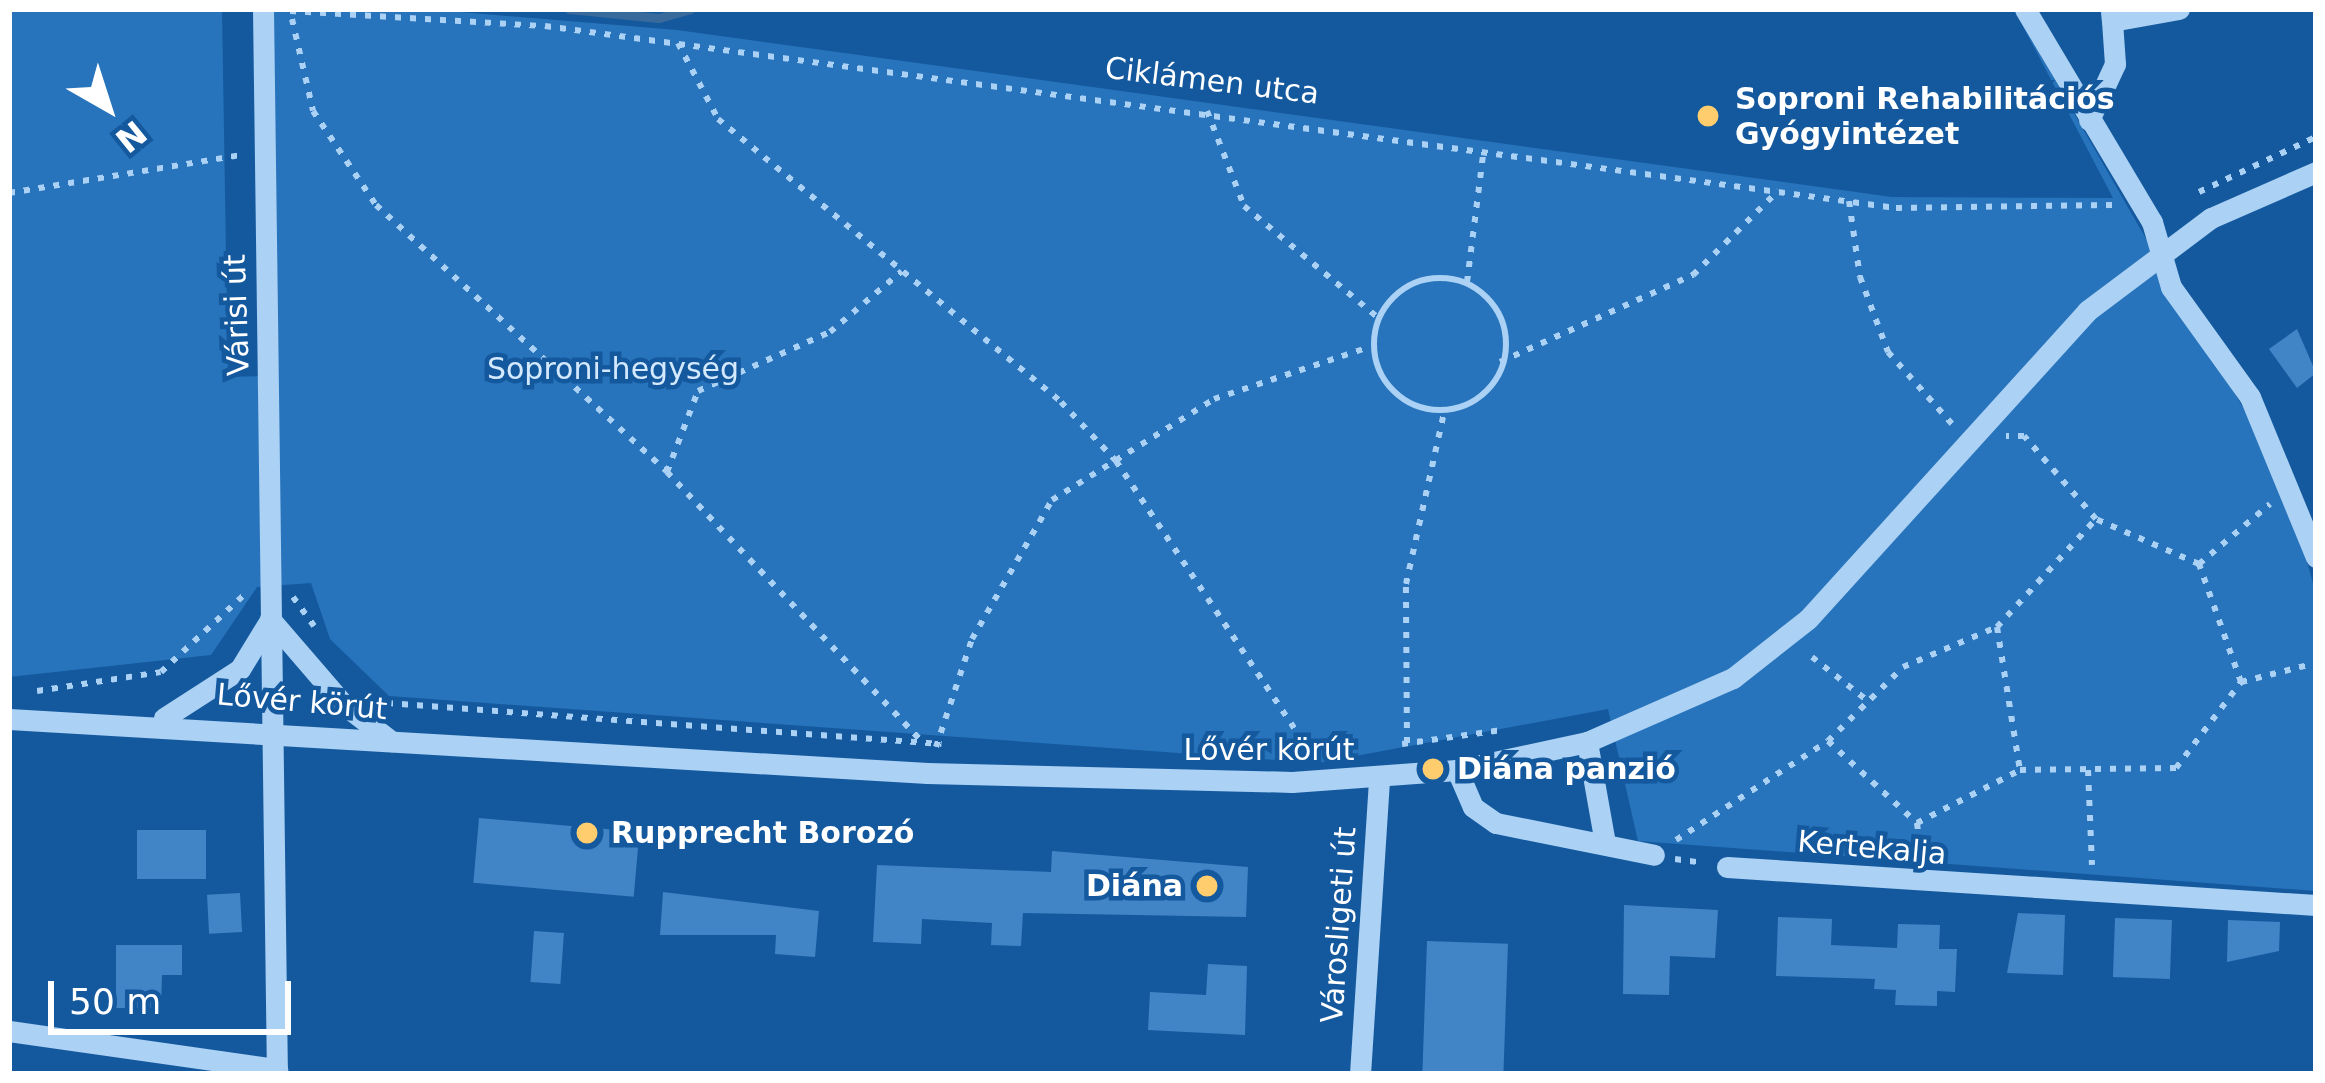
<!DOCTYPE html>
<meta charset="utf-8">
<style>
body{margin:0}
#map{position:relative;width:2325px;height:1083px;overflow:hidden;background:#14599e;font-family:"DejaVu Sans",sans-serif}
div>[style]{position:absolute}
.green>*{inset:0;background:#2774bc}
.stream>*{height:9px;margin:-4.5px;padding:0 4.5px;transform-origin:4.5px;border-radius:4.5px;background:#396a9c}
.building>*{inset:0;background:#4185c6;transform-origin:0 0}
.path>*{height:6px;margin-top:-3px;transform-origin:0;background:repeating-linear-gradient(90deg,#abd1f4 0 6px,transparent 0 15px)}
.path>.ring{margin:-3px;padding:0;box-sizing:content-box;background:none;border:6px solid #abd1f4;border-radius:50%}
.minor>*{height:21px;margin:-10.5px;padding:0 10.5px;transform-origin:10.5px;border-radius:10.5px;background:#abd1f4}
.dots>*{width:33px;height:33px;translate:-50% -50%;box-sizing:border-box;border:6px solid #14599e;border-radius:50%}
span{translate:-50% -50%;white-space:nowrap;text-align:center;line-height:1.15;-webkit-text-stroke:9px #14599e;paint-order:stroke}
.street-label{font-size:30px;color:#fff}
.poi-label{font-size:30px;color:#fff;font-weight:700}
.left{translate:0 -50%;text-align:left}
.right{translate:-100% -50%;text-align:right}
.park-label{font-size:30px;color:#d4e9fd}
.frame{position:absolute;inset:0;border:12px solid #fff;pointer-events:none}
.north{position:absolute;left:48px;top:48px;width:120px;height:120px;-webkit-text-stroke:9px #14599e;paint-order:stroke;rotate:141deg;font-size:33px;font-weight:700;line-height:48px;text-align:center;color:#fff}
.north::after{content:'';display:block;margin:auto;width:42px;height:54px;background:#fff;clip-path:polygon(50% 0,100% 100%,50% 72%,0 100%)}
.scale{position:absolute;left:48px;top:981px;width:243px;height:54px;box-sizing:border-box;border:6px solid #fff;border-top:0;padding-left:15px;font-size:36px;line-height:42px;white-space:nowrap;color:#fff;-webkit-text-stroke:9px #14599e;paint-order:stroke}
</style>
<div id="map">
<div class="green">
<div style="clip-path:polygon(9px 9px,222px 9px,228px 377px,261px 376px,256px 9px,424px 9px,677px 30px,1892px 197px,2113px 198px,2014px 9px,2284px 479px,2316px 594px,2316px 891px,1638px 841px,1608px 709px,1318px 763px,389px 696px,330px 639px,311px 583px,257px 587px,211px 655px,9px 677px)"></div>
</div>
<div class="stream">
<div style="left:569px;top:9px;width:90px;rotate:5.7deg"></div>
<div style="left:659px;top:18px;width:33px;rotate:-16deg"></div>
</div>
<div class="building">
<div style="clip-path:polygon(2297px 329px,2316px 373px,2297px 388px,2269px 349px)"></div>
<div style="left:479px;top:818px;width:161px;height:65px;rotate:5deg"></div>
<div style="left:137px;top:830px;width:69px;height:49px"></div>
<div style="clip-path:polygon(1052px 851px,1248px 867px,1246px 917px,1023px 913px,1021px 946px,991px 945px,992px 923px,922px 919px,921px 944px,873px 942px,877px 865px,1051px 872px)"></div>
<div style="clip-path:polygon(663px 892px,819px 911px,815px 957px,775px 954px,776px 935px,660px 935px)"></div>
<div style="left:240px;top:893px;width:39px;height:33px;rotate:87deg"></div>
<div style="clip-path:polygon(1624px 905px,1718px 910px,1715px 958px,1670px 956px,1669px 995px,1623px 994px)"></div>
<div style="clip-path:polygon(2018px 913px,2065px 915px,2063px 975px,2007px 973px)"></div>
<div style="clip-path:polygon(1778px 917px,1832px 919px,1831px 945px,1897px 948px,1898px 924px,1940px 925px,1939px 949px,1957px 949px,1955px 992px,1937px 991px,1937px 1006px,1895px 1005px,1896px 990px,1874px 989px,1875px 979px,1776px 976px)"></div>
<div style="left:2115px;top:918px;width:57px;height:59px;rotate:2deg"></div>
<div style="clip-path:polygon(2228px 920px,2280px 922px,2279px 951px,2227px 962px)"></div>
<div style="left:534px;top:931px;width:30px;height:51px;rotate:4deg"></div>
<div style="left:1427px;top:941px;width:81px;height:133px;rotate:2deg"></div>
<div style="clip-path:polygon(116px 945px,182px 945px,182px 975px,162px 975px,161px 1008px,116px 1008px)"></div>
<div style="clip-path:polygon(1208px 964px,1247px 966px,1245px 1035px,1148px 1030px,1150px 992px,1206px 995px)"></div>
</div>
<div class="path">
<div style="left:290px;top:11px;width:255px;rotate:3.4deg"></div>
<div style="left:545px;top:26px;width:1363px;rotate:7.67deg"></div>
<div style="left:1896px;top:208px;width:216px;rotate:-0.8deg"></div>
<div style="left:292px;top:19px;width:94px;rotate:77.1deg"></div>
<div style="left:313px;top:111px;width:113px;rotate:56.2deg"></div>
<div style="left:376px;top:205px;width:395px;rotate:42.5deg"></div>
<div style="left:667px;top:472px;width:369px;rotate:46.6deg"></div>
<div style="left:678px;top:43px;width:86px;rotate:62.2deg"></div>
<div style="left:718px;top:119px;width:445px;rotate:39.5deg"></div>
<div style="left:1061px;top:402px;width:81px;rotate:47deg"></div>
<div style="left:1116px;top:461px;width:353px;rotate:56.3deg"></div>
<div style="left:1207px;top:111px;width:102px;rotate:68.7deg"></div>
<div style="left:1244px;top:206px;width:173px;rotate:39.8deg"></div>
<div style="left:2199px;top:192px;width:129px;rotate:-25.2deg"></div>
<div style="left:9px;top:193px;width:236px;rotate:-9.3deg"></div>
<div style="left:1849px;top:201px;width:77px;rotate:81.8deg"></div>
<div style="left:1860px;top:277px;width:80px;rotate:69.5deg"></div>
<div style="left:1888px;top:352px;width:98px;rotate:48.3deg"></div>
<div class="ring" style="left:1374px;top:278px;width:126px;height:126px"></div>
<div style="left:1467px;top:282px;width:135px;rotate:-82.8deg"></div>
<div style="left:1500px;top:362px;width:212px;rotate:-24.3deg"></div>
<div style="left:1693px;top:275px;width:120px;rotate:-44.7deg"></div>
<div style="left:667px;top:472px;width:87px;rotate:-69.1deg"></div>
<div style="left:698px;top:391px;width:145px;rotate:-24.1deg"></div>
<div style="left:830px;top:332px;width:94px;rotate:-40.3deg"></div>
<div style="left:2199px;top:564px;width:93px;rotate:-40.2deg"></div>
<div style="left:293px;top:597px;width:36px;rotate:54deg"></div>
<div style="left:1997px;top:627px;width:145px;rotate:80.9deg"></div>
<div style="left:1812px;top:657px;width:71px;rotate:38.2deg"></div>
<div style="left:2241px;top:682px;width:77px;rotate:-14.2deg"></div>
<div style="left:37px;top:691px;width:125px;rotate:-8.7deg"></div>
<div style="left:161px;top:672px;width:113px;rotate:-42.9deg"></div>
<div style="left:387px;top:703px;width:556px;rotate:4.23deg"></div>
<div style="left:1828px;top:741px;width:105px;rotate:-44.6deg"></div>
<div style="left:1903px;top:667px;width:102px;rotate:-23.1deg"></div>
<div style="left:1997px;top:627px;width:147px;rotate:-47.5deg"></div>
<div style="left:1407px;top:743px;width:159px;rotate:-90.4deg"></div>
<div style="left:1406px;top:584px;width:175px;rotate:-77.5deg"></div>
<div style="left:1402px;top:744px;width:101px;rotate:-8deg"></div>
<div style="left:936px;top:747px;width:114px;rotate:-71.6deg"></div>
<div style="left:972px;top:639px;width:160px;rotate:-60.1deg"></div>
<div style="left:1052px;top:500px;width:191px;rotate:-31.9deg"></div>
<div style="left:1214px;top:399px;width:163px;rotate:-18.5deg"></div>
<div style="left:2088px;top:770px;width:95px;rotate:87.6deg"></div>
<div style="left:1917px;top:823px;width:32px;rotate:83deg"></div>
<div style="left:1676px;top:840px;width:181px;rotate:-33.1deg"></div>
<div style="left:1828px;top:741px;width:121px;rotate:42.7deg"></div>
<div style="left:1917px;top:823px;width:116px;rotate:-27.2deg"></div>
<div style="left:2020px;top:770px;width:156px;rotate:-0.7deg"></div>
<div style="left:2176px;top:768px;width:108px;rotate:-52.9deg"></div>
<div style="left:2241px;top:682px;width:125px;rotate:-109.6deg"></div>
<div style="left:2199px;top:564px;width:112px;rotate:-156.4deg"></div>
<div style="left:2096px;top:519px;width:110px;rotate:-130.9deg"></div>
<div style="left:2024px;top:436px;width:18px;rotate:180deg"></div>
<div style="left:1675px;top:859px;width:28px;rotate:8deg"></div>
</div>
<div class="minor">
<div style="left:263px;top:9px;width:1065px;rotate:89.25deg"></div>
<div style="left:2025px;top:9px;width:248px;rotate:59.2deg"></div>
<div style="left:2152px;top:222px;width:68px;rotate:73.7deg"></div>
<div style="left:2171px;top:287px;width:135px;rotate:54.3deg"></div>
<div style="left:2250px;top:397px;width:173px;rotate:67.6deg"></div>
<div style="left:2111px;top:12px;width:9px;rotate:84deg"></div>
<div style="left:2112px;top:21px;width:68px;rotate:-10.2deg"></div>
<div style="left:2089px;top:120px;width:62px;rotate:-65.1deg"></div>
<div style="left:2115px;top:64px;width:43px;rotate:-94deg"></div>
<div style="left:270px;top:619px;width:112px;rotate:49.3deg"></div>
<div style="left:343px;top:704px;width:61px;rotate:37.6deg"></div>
<div style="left:164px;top:718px;width:90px;rotate:-32.8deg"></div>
<div style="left:240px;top:669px;width:57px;rotate:-58.5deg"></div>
<div style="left:9px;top:719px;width:920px;rotate:3.37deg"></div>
<div style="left:927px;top:773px;width:365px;rotate:1.4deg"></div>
<div style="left:1292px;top:782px;width:165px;rotate:-4.2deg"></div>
<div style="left:1457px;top:770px;width:133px;rotate:-12.2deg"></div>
<div style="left:1587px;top:742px;width:159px;rotate:-23.7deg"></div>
<div style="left:1733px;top:678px;width:95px;rotate:-38.2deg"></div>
<div style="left:1808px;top:619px;width:416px;rotate:-47.8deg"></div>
<div style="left:2087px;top:311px;width:155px;rotate:-36.9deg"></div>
<div style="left:2211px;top:218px;width:115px;rotate:-23.7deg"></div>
<div style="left:1587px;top:742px;width:97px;rotate:79.9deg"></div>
<div style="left:1457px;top:770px;width:40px;rotate:66.6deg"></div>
<div style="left:1473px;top:807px;width:28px;rotate:35deg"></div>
<div style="left:1496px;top:823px;width:161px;rotate:11.4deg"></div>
<div style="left:1727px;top:867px;width:590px;rotate:3.69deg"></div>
<div style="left:9px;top:1031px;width:271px;rotate:8.1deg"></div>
<div style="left:1360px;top:1074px;width:296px;rotate:-86.3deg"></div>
</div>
<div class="dots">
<div style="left:1708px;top:116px;background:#ffcc6e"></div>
<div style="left:1433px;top:769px;background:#ffcc6e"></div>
<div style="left:587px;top:833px;background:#ffcc6e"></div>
<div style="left:1207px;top:886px;background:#ffcc6e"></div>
</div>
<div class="street-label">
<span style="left:1212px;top:81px;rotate:7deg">Ciklámen utca</span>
<span style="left:237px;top:315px;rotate:-92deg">Várisi út</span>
<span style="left:302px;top:702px;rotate:5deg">Lővér körút</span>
<span style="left:1269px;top:750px">Lővér körút</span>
<span style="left:1872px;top:848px;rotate:5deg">Kertekalja</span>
<span style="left:1339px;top:925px;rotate:-86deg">Városligeti út</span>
</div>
<div class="poi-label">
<span class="left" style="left:1735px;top:116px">Soproni Rehabilitációs<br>Gyógyintézet</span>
<span class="left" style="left:1457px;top:769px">Diána panzió</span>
<span class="left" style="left:611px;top:833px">Rupprecht Borozó</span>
<span class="right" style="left:1183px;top:886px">Diána</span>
</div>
<div class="park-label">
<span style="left:613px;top:369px">Soproni-hegység</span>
</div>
<div class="frame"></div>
<div class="north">N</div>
<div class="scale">50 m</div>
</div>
